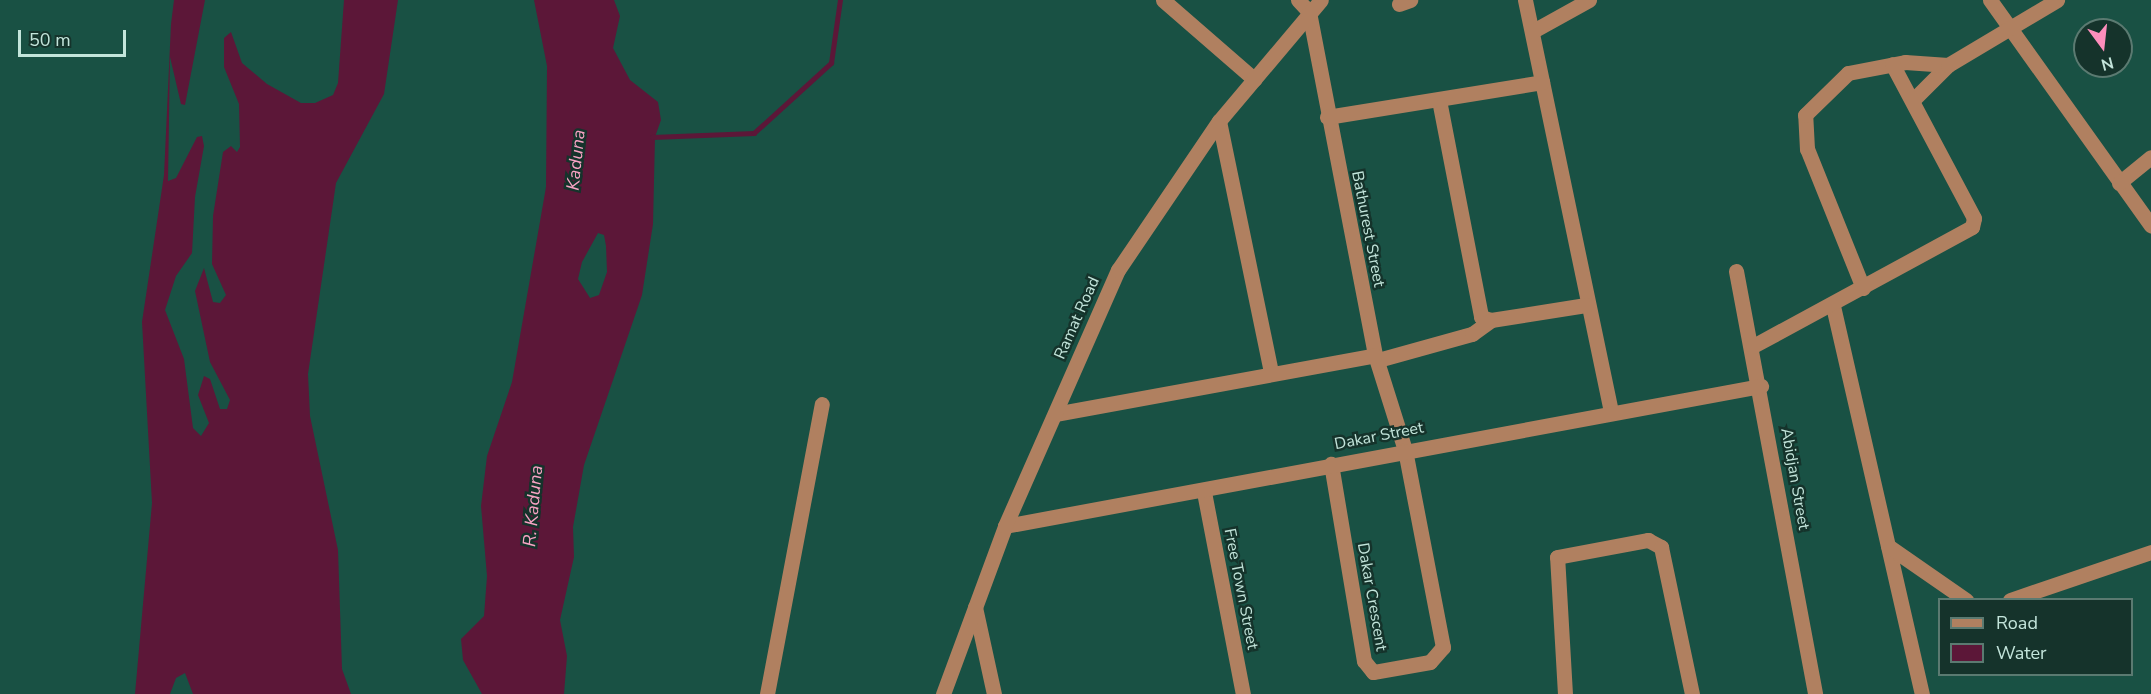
<!DOCTYPE html>
<style>
body{margin:0}
#map{position:relative;width:2151px;height:694px;overflow:hidden;background:#195144;font-family:"Nunito Sans",sans-serif}
div>[style]{position:absolute}
.water>*{inset:0;background:#5c1738}
.stream>*{height:4.5px;margin:-2.25px;padding:0 2.25px;transform-origin:2.25px;border-radius:2.25px;background:#5c1738}
.minor>*{height:15px;margin:-7.5px;padding:0 7.5px;transform-origin:7.5px;border-radius:7.5px;background:#b08060}
span{translate:-50% -50%;white-space:nowrap;text-align:center;line-height:1.15;-webkit-text-stroke:5px #15332b;paint-order:stroke}
.street-label{font-size:16px;color:#c3e5db}
.water-label{font-size:18px;color:#f8a3c4;font-style:italic}
.legend{position:absolute;left:1938px;top:598px;width:195px;height:78px;box-sizing:border-box;background:#15332b;border:2px solid #5b7a71;margin:0;padding:8px 10px;list-style:none;font-size:18px;color:#c3e5db}
.legend li{display:flex;align-items:center;gap:12px;height:30px}
.legend b{width:30px;border:2px solid #5b7a71}
.north{position:absolute;left:2073px;top:18px;width:60px;height:60px;box-sizing:border-box;background:#15332b;border:2px solid #5b7a71;border-radius:50%;rotate:165deg;font-size:16px;font-weight:700;line-height:24px;text-align:center;color:#c3e5db}
.north::after{content:'';display:block;margin:auto;width:21px;height:27px;background:#fe8ebc;clip-path:polygon(50% 0,100% 100%,50% 72%,0 100%)}
.scale{position:absolute;left:18px;top:30px;width:108px;height:27px;box-sizing:border-box;border:3px solid #c3e5db;border-top:0;padding-left:8px;font-size:18px;line-height:21px;white-space:nowrap;color:#c3e5db;-webkit-text-stroke:4px #15332b;paint-order:stroke}
</style>
<div id="map">
<div class="water">
<div style="clip-path:polygon(174px 0,205px 0,185px 105px,181px 104px,170px 57px,168px 181px,176px 178px,197px 137px,202px 136px,204px 146px,195px 197px,192px 253px,176px 276px,165px 310px,184px 359px,193px 428px,201px 436px,209px 423px,198px 395px,204px 376px,210px 379px,220px 409px,227px 409px,230px 400px,210px 362px,195px 291px,204px 268px,213px 302px,220px 303px,226px 295px,212px 264px,213px 216px,223px 152px,231px 146px,237px 152px,240px 147px,239px 104px,224px 67px,224px 38px,231px 32px,242px 63px,267px 84px,301px 103px,315px 103px,333px 95px,338px 83px,344px 0,398px 0,384px 94px,336px 183px,308px 374px,310px 416px,338px 550px,342px 669px,351px 694px,193px 694px,185px 673px,176px 678px,170px 694px,135px 694px,152px 503px,142px 322px,164px 175px,171px 24px)"></div>
<div style="clip-path:polygon(evenodd,534px 0,614px 0,620px 16px,613px 48px,630px 80px,658px 102px,661px 120px,655px 137px,653px 224px,642px 295px,584px 465px,573px 527px,574px 557px,560px 620px,567px 656px,564px 694px,482px 694px,463px 660px,461px 639px,484px 616px,487px 576px,481px 506px,487px 456px,512px 382px,546px 187px,547px 66px,534px 0,598px 233px,604px 235px,606px 246px,607px 272px,599px 295px,590px 298px,578px 279px,582px 262px,598px 233px)"></div>
</div>
<div class="stream">
<div style="left:652px;top:137px;width:102px;rotate:-2.2deg"></div>
<div style="left:754px;top:133px;width:104px;rotate:-42.3deg"></div>
<div style="left:831px;top:63px;width:64px;rotate:-81.9deg"></div>
</div>
<div class="minor">
<div style="left:1163px;top:0;width:121px;rotate:41deg"></div>
<div style="left:1298px;top:0;width:16px;rotate:47deg"></div>
<div style="left:1309px;top:12px;width:349px;rotate:79.1deg"></div>
<div style="left:1375px;top:355px;width:100px;rotate:72.5deg"></div>
<div style="left:1405px;top:450px;width:201px;rotate:79.1deg"></div>
<div style="left:1443px;top:647px;width:20px;rotate:131deg"></div>
<div style="left:1430px;top:662px;width:58px;rotate:170deg"></div>
<div style="left:1373px;top:672px;width:14px;rotate:-129deg"></div>
<div style="left:1364px;top:661px;width:200px;rotate:-99.5deg"></div>
<div style="left:1525px;top:0;width:421px;rotate:78.2deg"></div>
<div style="left:1990px;top:0;width:277px;rotate:54.5deg"></div>
<div style="left:1399px;top:4px;width:12px;rotate:-20deg"></div>
<div style="left:1533px;top:31px;width:64px;rotate:-29deg"></div>
<div style="left:1439px;top:100px;width:221px;rotate:79deg"></div>
<div style="left:1481px;top:317px;width:10px;rotate:17deg"></div>
<div style="left:1491px;top:320px;width:96px;rotate:-9deg"></div>
<div style="left:1913px;top:100px;width:49px;rotate:-45deg"></div>
<div style="left:1327px;top:117px;width:218px;rotate:-9.2deg"></div>
<div style="left:1219px;top:121px;width:256px;rotate:78.3deg"></div>
<div style="left:2119px;top:183px;width:41px;rotate:-39.1deg"></div>
<div style="left:1736px;top:271px;width:430px;rotate:79.4deg"></div>
<div style="left:1863px;top:288px;width:150px;rotate:-111.9deg"></div>
<div style="left:1807px;top:149px;width:34px;rotate:-93deg"></div>
<div style="left:1805px;top:115px;width:60px;rotate:-44.3deg"></div>
<div style="left:1848px;top:73px;width:58px;rotate:-10.9deg"></div>
<div style="left:1905px;top:62px;width:43px;rotate:4deg"></div>
<div style="left:1948px;top:65px;width:127px;rotate:-30.8deg"></div>
<div style="left:1833px;top:306px;width:398px;rotate:77.1deg"></div>
<div style="left:1753px;top:346px;width:249px;rotate:-28.5deg"></div>
<div style="left:1972px;top:227px;width:9px;rotate:-77deg"></div>
<div style="left:1974px;top:218px;width:174px;rotate:-118deg"></div>
<div style="left:1378px;top:360px;width:98px;rotate:-15.5deg"></div>
<div style="left:1472px;top:334px;width:24px;rotate:-36deg"></div>
<div style="left:1055px;top:414px;width:325px;rotate:-10.4deg"></div>
<div style="left:1204px;top:492px;width:206px;rotate:79.1deg"></div>
<div style="left:1005px;top:526px;width:769px;rotate:-10.49deg"></div>
<div style="left:1888px;top:546px;width:95px;rotate:34.7deg"></div>
<div style="left:2010px;top:600px;width:149px;rotate:-18.8deg"></div>
<div style="left:975px;top:607px;width:89px;rotate:77.7deg"></div>
<div style="left:767px;top:694px;width:295px;rotate:-79.3deg"></div>
<div style="left:943px;top:694px;width:179px;rotate:-69.7deg"></div>
<div style="left:1005px;top:526px;width:280px;rotate:-66.2deg"></div>
<div style="left:1118px;top:270px;width:180px;rotate:-55.9deg"></div>
<div style="left:1219px;top:121px;width:158px;rotate:-49.9deg"></div>
<div style="left:1565px;top:694px;width:137px;rotate:-93.3deg"></div>
<div style="left:1557px;top:557px;width:93px;rotate:-10.6deg"></div>
<div style="left:1648px;top:540px;width:15px;rotate:28deg"></div>
<div style="left:1661px;top:547px;width:150px;rotate:78.1deg"></div>
</div>
<div class="street-label">
<span style="left:1368px;top:229px;rotate:79deg">Bathurest Street</span>
<span style="left:1077px;top:318px;rotate:-66deg">Ramat Road</span>
<span style="left:1379px;top:436px;rotate:-11deg">Dakar Street</span>
<span style="left:1795px;top:479px;rotate:80deg">Abidjan Street</span>
<span style="left:1241px;top:589px;rotate:79deg">Free Town Street</span>
<span style="left:1372px;top:597px;rotate:80deg">Dakar Crescent</span>
</div>
<div class="water-label">
<span style="left:576px;top:160px;rotate:-84deg">Kaduna</span>
<span style="left:533px;top:506px;rotate:-85deg">R. Kaduna</span>
</div>
<ul class="legend">
<li><b style="height:8px;background:#b08060"></b>Road</li>
<li><b style="height:16px;background:#5c1738"></b>Water</li>
</ul>
<div class="north">N</div>
<div class="scale">50 m</div>
</div>
